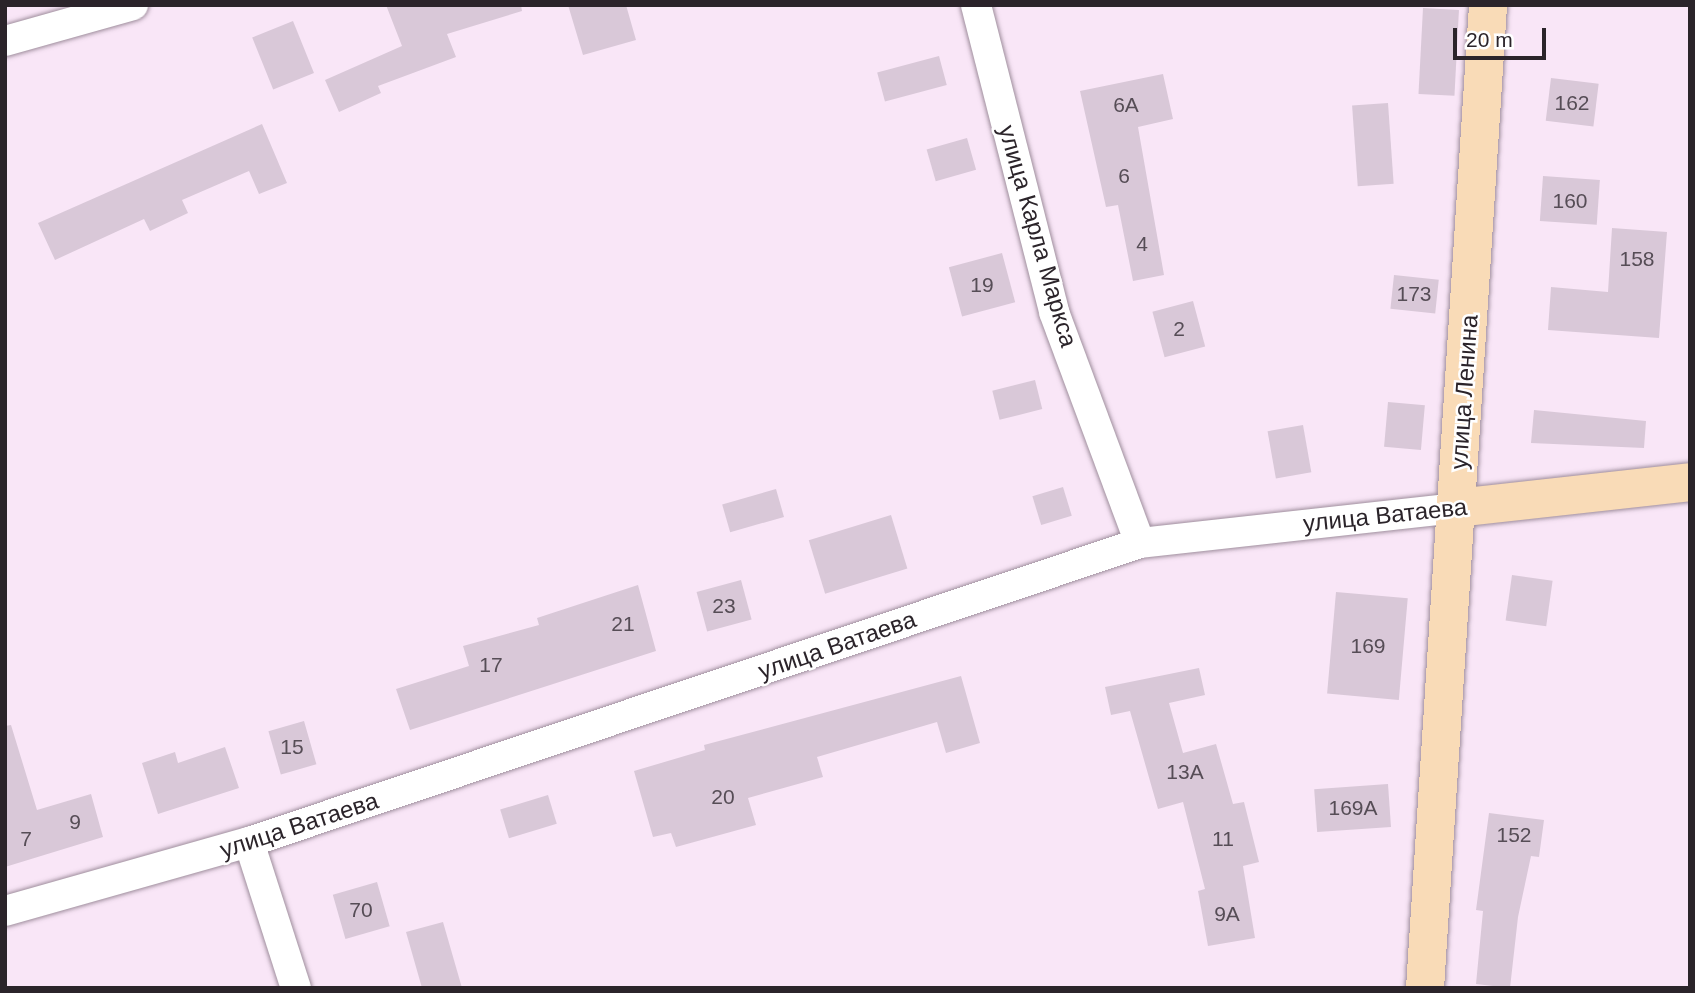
<!DOCTYPE html>
<meta charset="utf-8">
<style>
body{margin:0}
#map{position:relative;width:1695px;height:993px;overflow:hidden;background:#f9e6f7;font-family:Helvetica,sans-serif}
div>[style]{position:absolute}
.building>*{inset:0;background:#d9c8d8;transform-origin:0 0}
.roads{filter:drop-shadow(0 0 2px #9f8e9d) drop-shadow(0 0 2px #9f8e9d)}
.street>*{height:30px;margin:-15px;padding:0 15px;transform-origin:15px;border-radius:15px;background:#fff}
.secondary>*{height:38px;margin:-19px;padding:0 19px;transform-origin:19px;border-radius:19px;background:#f9dbb7}
span{translate:-50% -50%;white-space:nowrap;text-align:center;line-height:1.15;-webkit-text-stroke:5px #fff;paint-order:stroke}
.number-label{font-size:21px;color:#564d56}
.number-label span{-webkit-text-stroke-width:0}
.street-label{font-size:24px;color:#2b242a}
.frame{position:absolute;inset:0;border:7px solid #2b242a;pointer-events:none}
.scale{position:absolute;left:1453px;top:28px;width:93px;height:32px;box-sizing:border-box;border:4px solid #2b242a;border-top:0;padding-left:9px;font-size:21px;line-height:24px;white-space:nowrap;color:#2b242a;-webkit-text-stroke:5px #fff;paint-order:stroke}
</style>
<div id="map">
<div class="building">
<div style="clip-path:polygon(386px 5px,521px 5px,522px 11px,447px 34px,456px 57px,378px 86px,381px 93px,339px 112px,325px 80px,402px 46px)"></div>
<div style="clip-path:polygon(568px 5px,626px 5px,636px 40px,583px 55px)"></div>
<div style="left:1423px;top:8px;width:36px;height:86px;rotate:3deg"></div>
<div style="left:293px;top:21px;width:56px;height:44px;rotate:68deg"></div>
<div style="left:939px;top:56px;width:30px;height:64px;rotate:75deg"></div>
<div style="clip-path:polygon(1163px 74px,1173px 119px,1138px 127px,1164px 275px,1133px 281px,1118px 205px,1106px 207px,1080px 91px)"></div>
<div style="left:1551px;top:78px;width:48px;height:43px;rotate:7deg"></div>
<div style="left:1388px;top:103px;width:81px;height:36px;rotate:86deg"></div>
<div style="clip-path:polygon(262px 124px,287px 183px,259px 194px,249px 171px,182px 200px,188px 213px,150px 231px,144px 219px,55px 260px,38px 223px)"></div>
<div style="left:967px;top:138px;width:33px;height:42px;rotate:74deg"></div>
<div style="left:1543px;top:176px;width:57px;height:45px;rotate:4deg"></div>
<div style="clip-path:polygon(1612px 228px,1667px 232px,1659px 338px,1548px 330px,1551px 287px,1608px 292px)"></div>
<div style="left:1002px;top:253px;width:51px;height:55px;rotate:75deg"></div>
<div style="left:1394px;top:275px;width:45px;height:34px;rotate:6deg"></div>
<div style="left:1193px;top:301px;width:47px;height:42px;rotate:75deg"></div>
<div style="left:1035px;top:380px;width:30px;height:44px;rotate:76deg"></div>
<div style="left:1388px;top:402px;width:37px;height:45px;rotate:5deg"></div>
<div style="clip-path:polygon(1534px 410px,1646px 421px,1644px 448px,1531px 443px)"></div>
<div style="left:1303px;top:425px;width:48px;height:36px;rotate:80deg"></div>
<div style="left:1063px;top:487px;width:30px;height:32px;rotate:73deg"></div>
<div style="left:776px;top:489px;width:29px;height:56px;rotate:74deg"></div>
<div style="left:891px;top:515px;width:56px;height:86px;rotate:73deg"></div>
<div style="left:1512px;top:575px;width:41px;height:46px;rotate:8deg"></div>
<div style="left:741px;top:580px;width:41px;height:46px;rotate:75deg"></div>
<div style="clip-path:polygon(638px 585px,656px 651px,410px 730px,396px 689px,469px 666px,463px 646px,539px 625px,537px 618px)"></div>
<div style="left:1336px;top:592px;width:72px;height:102px;rotate:5deg"></div>
<div style="clip-path:polygon(1199px 668px,1205px 695px,1169px 703px,1183px 753px,1216px 744px,1233px 804px,1244px 802px,1259px 862px,1243px 866px,1255px 938px,1208px 946px,1198px 891px,1205px 889px,1183px 802px,1158px 809px,1130px 711px,1111px 715px,1105px 687px)"></div>
<div style="clip-path:polygon(961px 676px,980px 743px,946px 753px,937px 722px,817px 757px,823px 777px,748px 798px,756px 825px,676px 847px,671px 833px,653px 837px,634px 771px,705px 750px,704px 745px)"></div>
<div style="left:304px;top:721px;width:45px;height:37px;rotate:74deg"></div>
<div style="clip-path:polygon(11px 725px,37px 810px,91px 794px,103px 837px,5px 867px,5px 726px)"></div>
<div style="clip-path:polygon(225px 747px,239px 788px,158px 814px,142px 763px,175px 752px,178px 763px)"></div>
<div style="left:1388px;top:784px;width:43px;height:74px;rotate:86deg"></div>
<div style="left:548px;top:795px;width:30px;height:50px;rotate:73deg"></div>
<div style="clip-path:polygon(1489px 813px,1544px 820px,1539px 857px,1531px 856px,1518px 917px,1510px 988px,1476px 984px,1483px 911px,1476px 910px)"></div>
<div style="left:377px;top:882px;width:46px;height:46px;rotate:74deg"></div>
<div style="clip-path:polygon(443px 922px,462px 988px,422px 988px,406px 932px)"></div>
</div>
<div class="roads">
<div class="street">
<div style="left:976px;top:5px;width:317px;rotate:75.7deg"></div>
<div style="left:1054px;top:312px;width:246px;rotate:69.6deg"></div>
<div style="left:5px;top:41px;width:133px;rotate:-15.7deg"></div>
<div style="left:249px;top:842px;width:153px;rotate:72.2deg"></div>
<div style="left:5px;top:911px;width:254px;rotate:-15.8deg"></div>
<div style="left:249px;top:842px;width:940px;rotate:-18.55deg"></div>
<div style="left:1140px;top:543px;width:318px;rotate:-6.3deg"></div>
</div>
<div class="secondary">
<div style="left:1456px;top:508px;width:235px;rotate:-6.3deg"></div>
<div style="left:1425px;top:988px;width:985px;rotate:-86.33deg"></div>
</div>
</div>
<div class="number-label">
<span style="left:1572px;top:103px">162</span>
<span style="left:1126px;top:105px">6А</span>
<span style="left:1124px;top:176px">6</span>
<span style="left:1570px;top:201px">160</span>
<span style="left:1142px;top:244px">4</span>
<span style="left:1637px;top:259px">158</span>
<span style="left:982px;top:285px">19</span>
<span style="left:1414px;top:294px">173</span>
<span style="left:1179px;top:329px">2</span>
<span style="left:724px;top:606px">23</span>
<span style="left:623px;top:624px">21</span>
<span style="left:1368px;top:646px">169</span>
<span style="left:491px;top:665px">17</span>
<span style="left:292px;top:747px">15</span>
<span style="left:1185px;top:772px">13А</span>
<span style="left:723px;top:797px">20</span>
<span style="left:1353px;top:808px">169А</span>
<span style="left:75px;top:822px">9</span>
<span style="left:1514px;top:835px">152</span>
<span style="left:26px;top:839px">7</span>
<span style="left:1223px;top:839px">11</span>
<span style="left:361px;top:910px">70</span>
<span style="left:1227px;top:914px">9А</span>
</div>
<div class="street-label">
<span style="left:1038px;top:236px;rotate:74deg">улица Карла Маркса</span>
<span style="left:1464px;top:392px;rotate:-86deg">улица Ленина</span>
<span style="left:1385px;top:515px;rotate:-6deg">улица Ватаева</span>
<span style="left:837px;top:645px;rotate:-19deg">улица Ватаева</span>
<span style="left:299px;top:825px;rotate:-18deg">улица Ватаева</span>
</div>
<div class="frame"></div>
<div class="scale">20 m</div>
</div>
